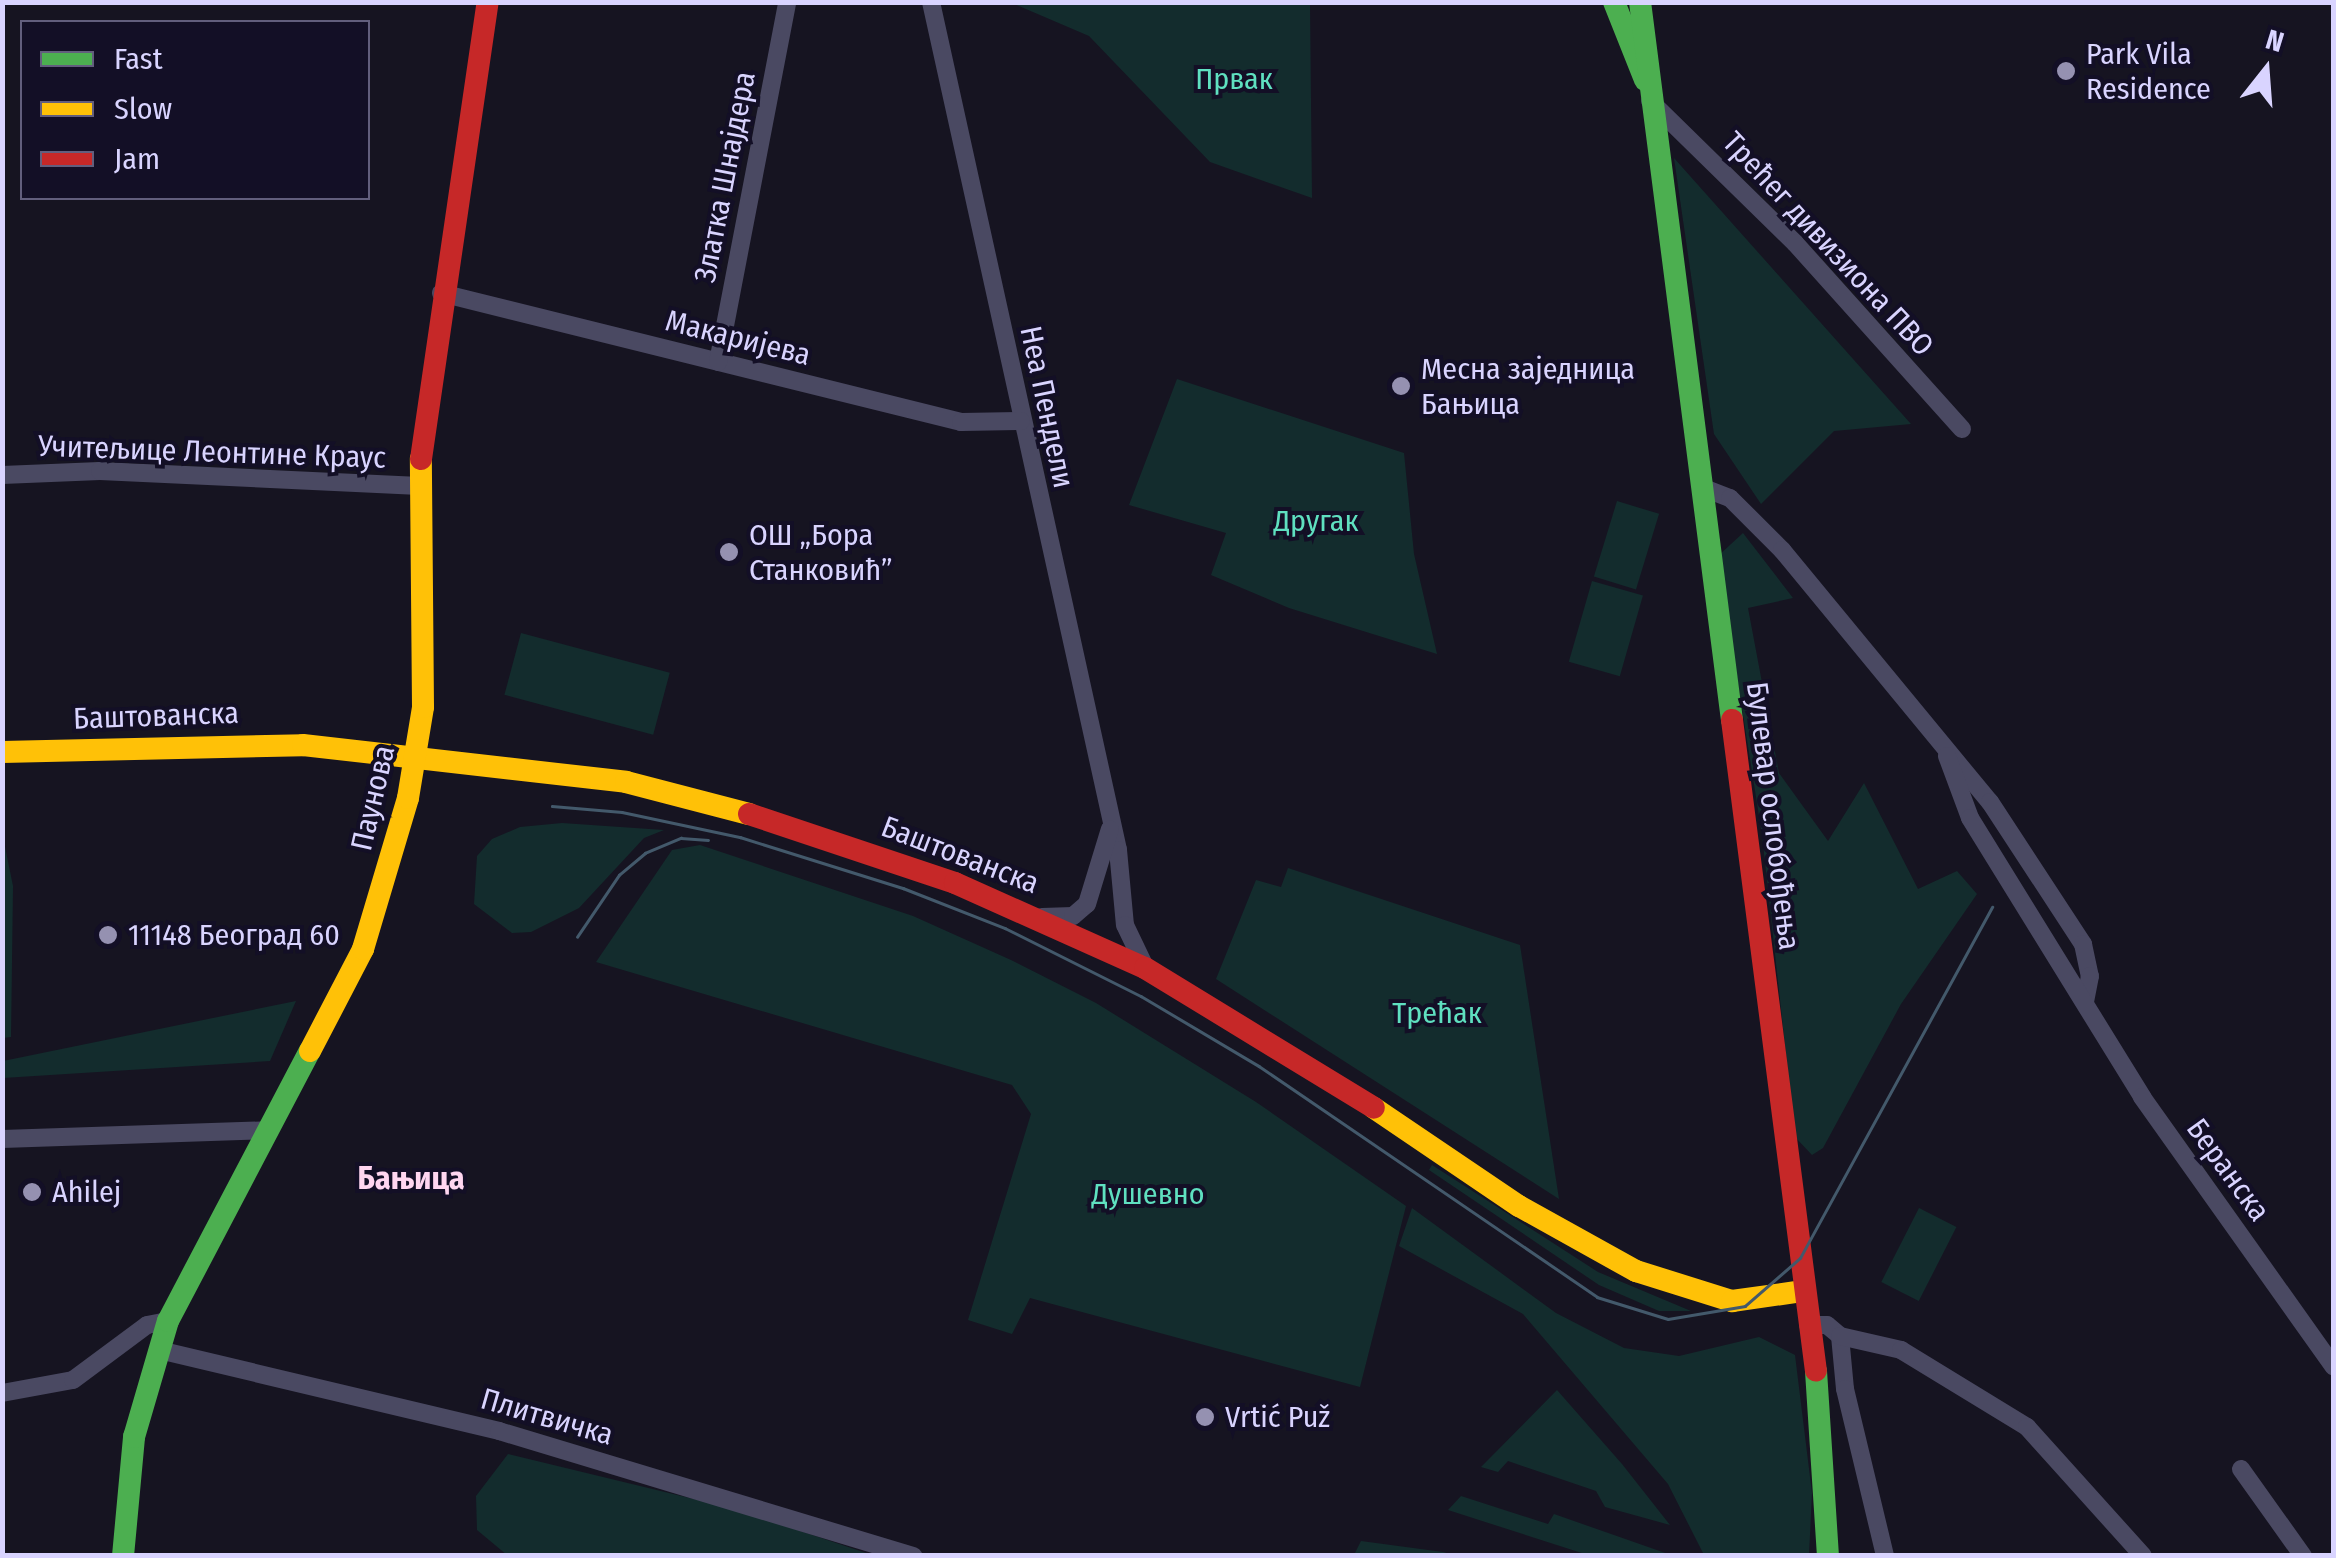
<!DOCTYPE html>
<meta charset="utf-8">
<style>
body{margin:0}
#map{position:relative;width:2336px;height:1558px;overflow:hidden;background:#161421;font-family:"Fira Sans Condensed",sans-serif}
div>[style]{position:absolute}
.green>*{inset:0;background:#132c2d;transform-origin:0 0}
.street>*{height:18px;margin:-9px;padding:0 9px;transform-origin:9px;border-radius:9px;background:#4a4962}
.fast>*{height:22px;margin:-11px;padding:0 11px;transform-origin:11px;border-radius:11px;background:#4caf50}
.slow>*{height:22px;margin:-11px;padding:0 11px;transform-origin:11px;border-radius:11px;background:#ffc107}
.jam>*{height:22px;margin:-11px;padding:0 11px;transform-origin:11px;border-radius:11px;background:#c62828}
.tram>*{height:2.5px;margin:-1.25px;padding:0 1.25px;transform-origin:1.25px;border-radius:1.25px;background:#43596b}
.dots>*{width:28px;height:28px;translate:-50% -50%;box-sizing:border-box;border:5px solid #130f26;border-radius:50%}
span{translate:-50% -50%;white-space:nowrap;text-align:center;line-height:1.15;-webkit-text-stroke:8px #130f26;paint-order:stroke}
.poi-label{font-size:30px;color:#d9d4ff}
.left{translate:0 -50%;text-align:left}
.park-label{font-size:30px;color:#5fe0c0}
.street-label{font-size:30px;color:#d9d4ff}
.neighbourhood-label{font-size:32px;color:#ffd6f0;font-weight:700}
.frame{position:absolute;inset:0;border:5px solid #d9d4ff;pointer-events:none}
.legend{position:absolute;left:20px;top:20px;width:350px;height:180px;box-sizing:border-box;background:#130f26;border:2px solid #625e7d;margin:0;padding:12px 18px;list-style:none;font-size:30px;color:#d9d4ff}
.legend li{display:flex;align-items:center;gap:20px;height:50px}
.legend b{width:50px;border:2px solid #625e7d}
.north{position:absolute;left:2216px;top:20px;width:100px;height:100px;-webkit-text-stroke:8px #130f26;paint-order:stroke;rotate:17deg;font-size:28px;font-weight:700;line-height:40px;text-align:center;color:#d9d4ff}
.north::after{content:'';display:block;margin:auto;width:35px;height:45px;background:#d9d4ff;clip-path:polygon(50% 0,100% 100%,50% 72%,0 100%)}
</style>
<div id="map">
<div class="green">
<div style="clip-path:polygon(1012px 3px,1310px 3px,1312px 198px,1210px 162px,1089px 36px)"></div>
<div style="clip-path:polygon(1674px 158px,1911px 424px,1834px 431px,1761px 504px,1714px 434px)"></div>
<div style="clip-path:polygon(1177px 379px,1404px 453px,1414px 554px,1437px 654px,1289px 608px,1211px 575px,1226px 533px,1129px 505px)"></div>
<div style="left:1617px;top:501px;width:44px;height:79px;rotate:17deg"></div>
<div style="clip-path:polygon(1743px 533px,1793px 598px,1748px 608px,1779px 773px,1828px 841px,1864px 783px,1918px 889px,1957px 871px,1977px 894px,1901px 1004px,1823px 1148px,1812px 1155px,1795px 1137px,1762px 835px,1718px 556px)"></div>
<div style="left:1592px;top:581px;width:53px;height:84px;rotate:16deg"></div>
<div style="left:521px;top:633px;width:154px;height:64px;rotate:15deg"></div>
<div style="clip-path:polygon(562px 823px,664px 830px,644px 838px,579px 908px,531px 932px,512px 933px,474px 904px,477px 856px,492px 839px,520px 827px)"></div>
<div style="clip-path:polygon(3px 837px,13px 886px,11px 1037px,3px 1038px)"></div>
<div style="clip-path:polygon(700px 845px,913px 916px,1011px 960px,1096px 1003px,1256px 1102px,1406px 1206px,1360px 1387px,1030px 1298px,1012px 1334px,968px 1320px,1031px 1114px,1012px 1085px,596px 962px,672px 850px)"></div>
<div style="clip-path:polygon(1288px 868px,1520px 945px,1559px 1199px,1216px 979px,1256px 880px,1281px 887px)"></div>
<div style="clip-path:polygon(296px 1001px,270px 1061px,3px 1078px,3px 1061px)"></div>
<div style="clip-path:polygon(1432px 1165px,1598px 1272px,1691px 1311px,1659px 1311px,1599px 1285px,1429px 1170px)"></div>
<div style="clip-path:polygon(1412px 1208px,1556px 1313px,1624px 1348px,1679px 1356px,1759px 1337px,1795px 1355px,1812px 1493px,1809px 1555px,1704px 1555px,1668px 1484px,1523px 1314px,1399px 1246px)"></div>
<div style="left:1919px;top:1208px;width:42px;height:83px;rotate:27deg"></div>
<div style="clip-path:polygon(1557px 1390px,1622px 1464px,1670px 1525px,1605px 1507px,1596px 1491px,1508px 1461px,1498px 1472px,1481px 1467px)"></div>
<div style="clip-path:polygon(508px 1454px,735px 1509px,872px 1555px,507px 1555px,477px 1530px,476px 1496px)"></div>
<div style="clip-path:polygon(1461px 1496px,1548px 1524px,1554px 1514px,1671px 1555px,1588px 1555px,1448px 1510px)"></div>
<div style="clip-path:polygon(1361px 1541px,1443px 1552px,1454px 1555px,1354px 1555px)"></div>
</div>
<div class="street">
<div style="left:931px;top:2px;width:868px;rotate:77.56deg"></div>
<div style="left:1118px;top:850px;width:75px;rotate:84.7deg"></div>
<div style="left:1125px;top:925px;width:47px;rotate:64.5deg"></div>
<div style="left:1650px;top:101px;width:203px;rotate:44.4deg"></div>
<div style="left:1795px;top:243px;width:250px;rotate:48.1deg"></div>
<div style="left:441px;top:293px;width:536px;rotate:13.93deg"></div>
<div style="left:961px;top:422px;width:60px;rotate:-1deg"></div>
<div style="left:718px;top:362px;width:367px;rotate:-79.1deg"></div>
<div style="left:2px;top:475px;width:98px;rotate:-2.3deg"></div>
<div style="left:100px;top:471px;width:320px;rotate:2.7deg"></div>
<div style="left:1701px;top:487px;width:31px;rotate:21deg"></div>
<div style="left:1730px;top:498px;width:74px;rotate:45deg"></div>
<div style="left:1782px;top:550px;width:327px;rotate:50.5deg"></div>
<div style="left:1990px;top:802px;width:170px;rotate:56.8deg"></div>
<div style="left:2083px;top:944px;width:33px;rotate:78deg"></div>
<div style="left:2090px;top:976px;width:25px;rotate:101deg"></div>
<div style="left:1947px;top:756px;width:66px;rotate:69.6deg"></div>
<div style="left:1970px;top:818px;width:328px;rotate:58.3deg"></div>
<div style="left:2142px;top:1097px;width:331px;rotate:54.6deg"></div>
<div style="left:1042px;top:917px;width:31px;rotate:-2deg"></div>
<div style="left:1073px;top:916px;width:18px;rotate:-41deg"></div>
<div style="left:1087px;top:904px;width:78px;rotate:-73deg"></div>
<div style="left:2px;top:1139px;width:265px;rotate:-1.9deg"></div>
<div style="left:1808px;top:1325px;width:19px"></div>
<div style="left:1827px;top:1325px;width:17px;rotate:40deg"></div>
<div style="left:1840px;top:1336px;width:53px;rotate:84.6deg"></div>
<div style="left:1845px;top:1389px;width:172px;rotate:76.5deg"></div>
<div style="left:1840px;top:1336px;width:63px;rotate:12.9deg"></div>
<div style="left:1901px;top:1350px;width:148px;rotate:31.4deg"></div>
<div style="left:2027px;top:1427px;width:173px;rotate:48deg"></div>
<div style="left:159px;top:1350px;width:350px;rotate:13.4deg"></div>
<div style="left:499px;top:1431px;width:433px;rotate:16.8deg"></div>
<div style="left:2px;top:1393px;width:72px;rotate:-10.4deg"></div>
<div style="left:73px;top:1380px;width:92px;rotate:-36.6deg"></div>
<div style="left:147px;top:1325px;width:21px;rotate:-11deg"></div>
<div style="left:2241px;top:1469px;width:107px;rotate:54.5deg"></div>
</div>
<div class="fast">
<div style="left:1614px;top:2px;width:84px;rotate:68.3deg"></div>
<div style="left:1640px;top:2px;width:724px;rotate:82.7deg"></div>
<div style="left:1816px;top:1371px;width:185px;rotate:86.3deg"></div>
<div style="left:123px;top:1556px;width:120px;rotate:-84.7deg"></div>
<div style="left:134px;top:1437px;width:121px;rotate:-73.7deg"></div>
<div style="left:168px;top:1321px;width:305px;rotate:-62.3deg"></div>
</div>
<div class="slow">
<div style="left:2px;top:752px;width:301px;rotate:-1.3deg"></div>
<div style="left:303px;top:745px;width:325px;rotate:6.5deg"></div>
<div style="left:626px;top:782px;width:127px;rotate:14.6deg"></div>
<div style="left:310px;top:1051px;width:115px;rotate:-62.5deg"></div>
<div style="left:363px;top:949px;width:158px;rotate:-73.4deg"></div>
<div style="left:408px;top:798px;width:92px;rotate:-80.6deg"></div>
<div style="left:423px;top:707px;width:248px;rotate:-90.5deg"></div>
<div style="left:1374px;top:1108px;width:175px;rotate:34.1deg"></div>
<div style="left:1519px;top:1206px;width:134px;rotate:29.1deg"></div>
<div style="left:1636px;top:1271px;width:101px;rotate:17.4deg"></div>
<div style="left:1732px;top:1301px;width:72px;rotate:-8deg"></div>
</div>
<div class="jam">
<div style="left:421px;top:459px;width:462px;rotate:-81.7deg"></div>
<div style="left:1732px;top:720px;width:656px;rotate:82.65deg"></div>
<div style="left:749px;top:814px;width:217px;rotate:18.5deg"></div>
<div style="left:955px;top:883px;width:208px;rotate:24.1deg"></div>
<div style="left:1145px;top:968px;width:268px;rotate:31.4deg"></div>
</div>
<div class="tram">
<div style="left:552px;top:806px;width:70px;rotate:4.9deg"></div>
<div style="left:622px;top:812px;width:121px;rotate:12deg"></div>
<div style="left:740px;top:837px;width:171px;rotate:17.4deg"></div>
<div style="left:903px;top:888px;width:110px;rotate:21.4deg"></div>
<div style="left:1005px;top:928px;width:152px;rotate:26.6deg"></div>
<div style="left:1141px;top:996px;width:137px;rotate:30.7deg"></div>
<div style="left:1259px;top:1066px;width:409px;rotate:34.3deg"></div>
<div style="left:1597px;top:1297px;width:74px;rotate:17.2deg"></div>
<div style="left:1668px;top:1319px;width:78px;rotate:-9.6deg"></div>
<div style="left:1745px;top:1306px;width:73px;rotate:-41.1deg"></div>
<div style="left:1800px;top:1258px;width:400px;rotate:-61.3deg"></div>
<div style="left:577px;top:937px;width:75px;rotate:-55.9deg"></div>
<div style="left:619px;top:875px;width:34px;rotate:-40deg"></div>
<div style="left:645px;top:853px;width:39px;rotate:-23deg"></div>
<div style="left:681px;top:838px;width:27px;rotate:4deg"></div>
</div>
<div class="dots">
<div style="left:2066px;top:71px;background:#9591b1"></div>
<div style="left:1401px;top:386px;background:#9591b1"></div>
<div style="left:729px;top:552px;background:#9591b1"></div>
<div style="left:108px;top:935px;background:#9591b1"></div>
<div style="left:32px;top:1192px;background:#9591b1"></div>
<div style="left:1205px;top:1417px;background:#9591b1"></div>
</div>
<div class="poi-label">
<span class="left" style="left:2086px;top:71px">Park Vila<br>Residence</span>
<span class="left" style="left:1421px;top:386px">Месна заједница<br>Бањица</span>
<span class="left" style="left:749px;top:552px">ОШ „Бора<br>Станковић”</span>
<span class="left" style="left:128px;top:935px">11148 Београд 60</span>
<span class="left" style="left:52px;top:1192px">Ahilej</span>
<span class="left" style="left:1225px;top:1417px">Vrtić Puž</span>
</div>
<div class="park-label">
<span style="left:1234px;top:79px">Првак</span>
<span style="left:1316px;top:521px">Другак</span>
<span style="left:1437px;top:1013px">Трећак</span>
<span style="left:1148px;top:1194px">Душевно</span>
</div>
<div class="street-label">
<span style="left:725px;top:177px;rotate:-79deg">Златка Шнајдера</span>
<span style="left:1828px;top:244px;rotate:47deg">Трећег дивизиона ПВО</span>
<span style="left:738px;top:338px;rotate:14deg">Макаријева</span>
<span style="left:1047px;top:407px;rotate:78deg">Неа Пендели</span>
<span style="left:212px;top:452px;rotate:2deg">Учитељице Леонтине Краус</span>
<span style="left:156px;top:716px;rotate:-2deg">Баштованска</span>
<span style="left:373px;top:798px;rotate:-77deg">Паунова</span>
<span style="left:1773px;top:816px;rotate:83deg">Булевар ослобођења</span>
<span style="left:960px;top:855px;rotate:21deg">Баштованска</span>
<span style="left:2228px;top:1170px;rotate:54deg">Беранска</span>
<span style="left:547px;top:1417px;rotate:16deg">Плитвичка</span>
</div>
<div class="neighbourhood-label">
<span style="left:411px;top:1178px">Бањица</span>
</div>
<div class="frame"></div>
<ul class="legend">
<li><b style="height:12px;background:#4caf50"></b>Fast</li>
<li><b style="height:12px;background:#ffc107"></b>Slow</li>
<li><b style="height:12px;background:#c62828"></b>Jam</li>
</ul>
<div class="north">N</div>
</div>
